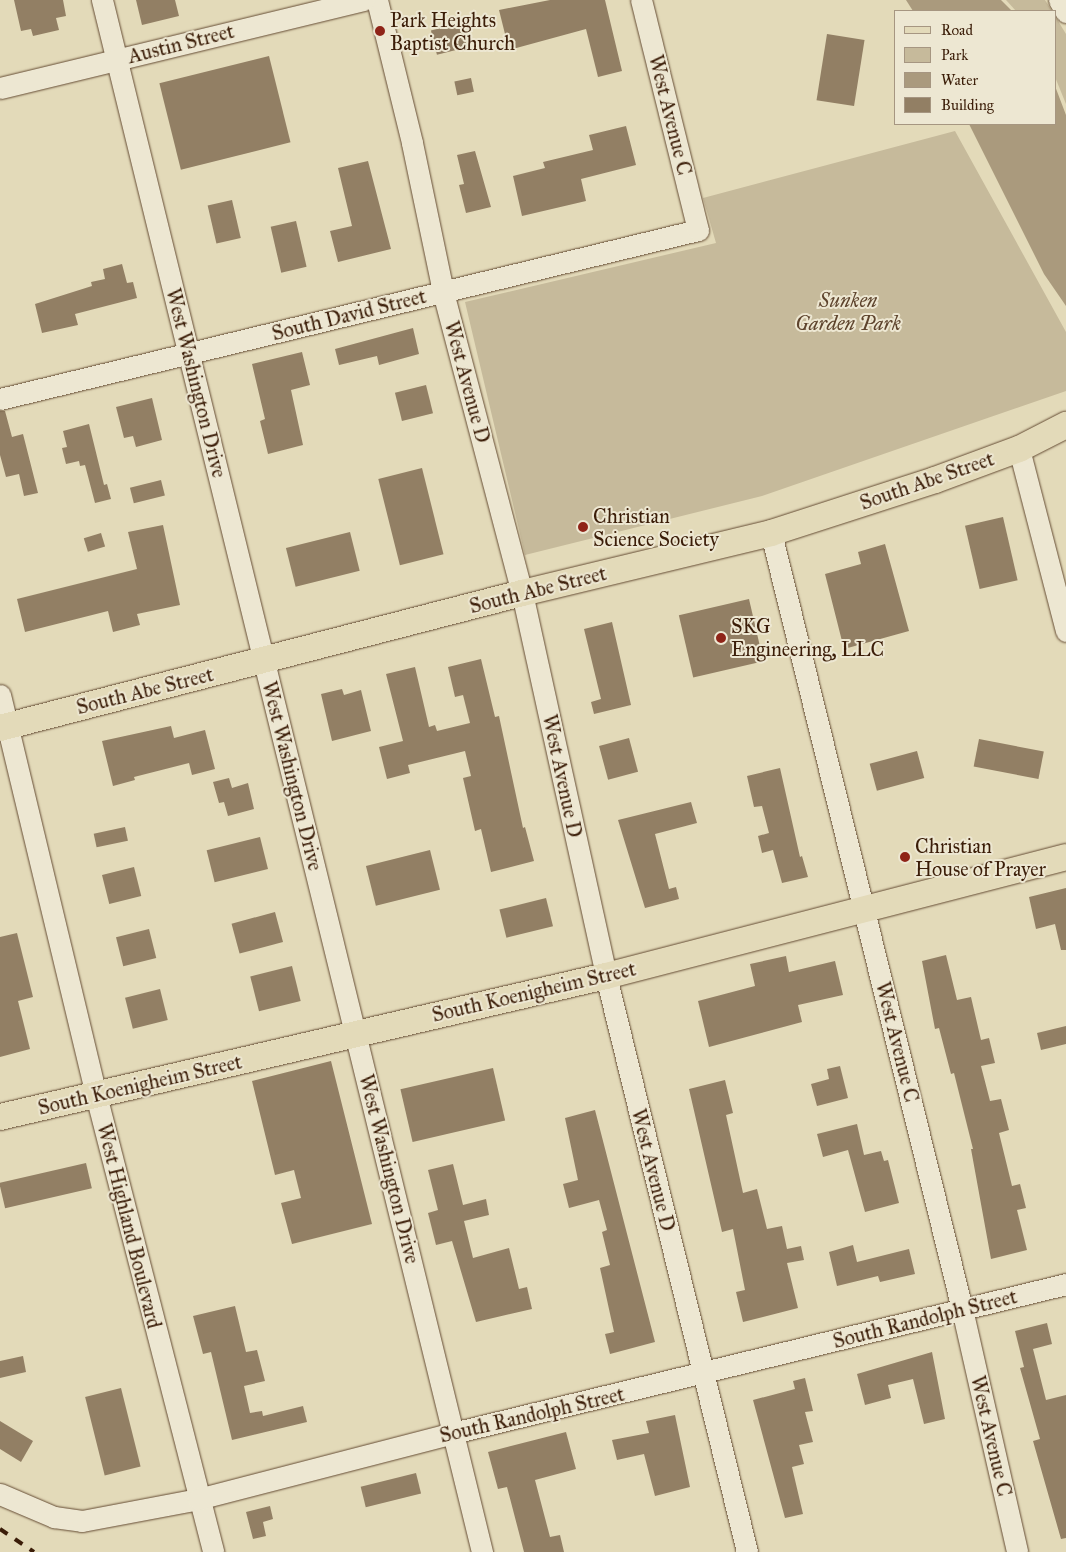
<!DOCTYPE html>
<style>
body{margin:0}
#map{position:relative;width:1066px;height:1552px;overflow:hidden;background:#e3dab9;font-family:"IM FELL Great Primer",serif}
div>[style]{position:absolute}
.green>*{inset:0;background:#c6ba9b}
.water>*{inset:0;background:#aa9a7d}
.building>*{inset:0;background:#927f64;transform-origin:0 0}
.roads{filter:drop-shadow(0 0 1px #654c34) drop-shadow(0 0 1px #654c34)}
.minor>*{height:21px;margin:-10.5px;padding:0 10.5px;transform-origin:10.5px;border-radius:10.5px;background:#ede7d2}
.major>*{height:26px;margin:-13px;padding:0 13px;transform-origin:13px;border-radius:13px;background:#e3dab9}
.rail>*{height:4px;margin-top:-2px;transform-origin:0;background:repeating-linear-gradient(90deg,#3b1d08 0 9px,transparent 0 18px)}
.dots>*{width:14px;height:14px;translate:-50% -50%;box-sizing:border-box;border:2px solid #ede7d2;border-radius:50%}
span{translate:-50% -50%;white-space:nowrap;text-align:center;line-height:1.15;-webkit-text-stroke:4px #ede7d2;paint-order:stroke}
.poi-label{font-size:20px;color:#3b1d08}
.left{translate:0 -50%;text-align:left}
.street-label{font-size:20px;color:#3b1d08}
.park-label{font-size:20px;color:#5e442d;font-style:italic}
.legend{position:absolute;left:894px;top:10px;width:162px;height:115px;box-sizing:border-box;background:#ede7d2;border:1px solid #a69681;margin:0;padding:6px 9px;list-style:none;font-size:15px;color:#3b1d08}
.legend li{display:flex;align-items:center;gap:10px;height:25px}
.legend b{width:25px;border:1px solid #a69681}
</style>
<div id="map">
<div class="green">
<div style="clip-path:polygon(1006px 0,1045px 0,1052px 11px,1016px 11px)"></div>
<div style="clip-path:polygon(1055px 16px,1066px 34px,1066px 104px,1055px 77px)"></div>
<div style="clip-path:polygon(955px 131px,1066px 332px,1066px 391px,762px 496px,525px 555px,465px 302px,716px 243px,703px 198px)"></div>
</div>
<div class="water">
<div style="clip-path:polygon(906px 0,1001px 0,1012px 11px,913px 11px)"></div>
<div style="clip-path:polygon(1055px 86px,1066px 115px,1066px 306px,1044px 274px,969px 124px,1055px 124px)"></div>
</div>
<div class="building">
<div style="clip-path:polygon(14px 0,63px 0,66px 16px,56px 18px,59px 30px,33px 36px,31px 29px,21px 31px)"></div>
<div style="clip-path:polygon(136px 0,175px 0,179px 16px,142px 25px)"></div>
<div style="clip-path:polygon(550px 0,605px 0,622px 71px,598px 77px,586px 29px,509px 50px,499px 10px)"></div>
<div style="left:461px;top:23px;width:25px;height:31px;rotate:76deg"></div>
<div style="left:827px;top:34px;width:38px;height:67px;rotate:9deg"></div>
<div style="left:269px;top:56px;width:89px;height:113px;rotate:76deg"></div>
<div style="left:471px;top:78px;width:14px;height:17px;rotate:78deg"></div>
<div style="clip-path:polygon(626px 126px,636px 165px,581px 179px,586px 201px,522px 216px,513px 176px,545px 168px,543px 162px,593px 150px,589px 135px)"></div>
<div style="clip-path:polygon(475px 151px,491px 207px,466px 213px,459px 185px,464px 184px,457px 155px)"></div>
<div style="clip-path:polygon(368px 161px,391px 249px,338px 262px,330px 231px,352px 226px,338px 168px)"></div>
<div style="left:232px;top:200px;width:39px;height:25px;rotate:77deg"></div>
<div style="left:296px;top:221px;width:47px;height:26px;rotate:77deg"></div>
<div style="clip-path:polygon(122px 264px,127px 283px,133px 282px,137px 298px,75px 314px,78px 325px,42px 333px,35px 304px,92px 286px,91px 282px,105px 279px,103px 269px)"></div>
<div style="clip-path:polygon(413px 328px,419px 354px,379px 365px,377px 356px,339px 365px,335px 349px)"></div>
<div style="clip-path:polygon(302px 352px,310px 385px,291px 390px,303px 445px,268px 454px,260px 421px,265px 419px,252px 364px)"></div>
<div style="left:426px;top:385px;width:29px;height:32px;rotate:76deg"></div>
<div style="clip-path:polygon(152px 398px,162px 440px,136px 447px,133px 436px,124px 438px,116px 407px)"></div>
<div style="clip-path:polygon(0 411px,5px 411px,12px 437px,23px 434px,38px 493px,24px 496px,19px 474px,6px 477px,0 455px)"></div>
<div style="clip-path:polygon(89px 424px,104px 485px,107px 484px,111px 499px,95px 503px,85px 465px,80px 466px,79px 461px,66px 464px,62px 448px,67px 447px,63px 431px)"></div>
<div style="left:422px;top:468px;width:89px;height:45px;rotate:76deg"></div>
<div style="left:161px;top:480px;width:16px;height:32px;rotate:76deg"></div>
<div style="left:1003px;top:517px;width:65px;height:39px;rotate:77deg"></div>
<div style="clip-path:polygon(163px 525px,180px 605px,137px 614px,140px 625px,113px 632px,108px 611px,25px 632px,17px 599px,137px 569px,128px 532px)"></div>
<div style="left:350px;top:532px;width:40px;height:66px;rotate:76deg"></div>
<div style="left:101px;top:533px;width:14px;height:18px;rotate:73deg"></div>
<div style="clip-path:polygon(885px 544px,909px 631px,844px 649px,825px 574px,861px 564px,858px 552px)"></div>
<div style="left:749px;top:599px;width:64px;height:72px;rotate:77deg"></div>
<div style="clip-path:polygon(612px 622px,631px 705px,594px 714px,591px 702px,601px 699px,584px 629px)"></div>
<div style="clip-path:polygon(481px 659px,495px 717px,499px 716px,523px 828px,525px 827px,534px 861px,491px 872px,481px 829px,475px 831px,463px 778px,471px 776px,465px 751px,408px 765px,410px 773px,387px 779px,379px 747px,403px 741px,386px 674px,415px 667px,429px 727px,435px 725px,437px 731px,470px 723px,463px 695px,455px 697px,448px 667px)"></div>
<div style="clip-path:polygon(342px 689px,344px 695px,361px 690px,371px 731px,332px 741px,321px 694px)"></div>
<div style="clip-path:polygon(171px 726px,174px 738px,205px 730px,215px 769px,192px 775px,189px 763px,134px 777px,135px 780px,113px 786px,102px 741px)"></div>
<div style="left:629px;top:738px;width:35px;height:31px;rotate:75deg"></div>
<div style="left:979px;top:739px;width:66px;height:28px;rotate:11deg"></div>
<div style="left:917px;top:751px;width:28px;height:49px;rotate:75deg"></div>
<div style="clip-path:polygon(780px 768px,800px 857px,802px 856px,808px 877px,782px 883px,773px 850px,762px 853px,758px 836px,769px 833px,762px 806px,754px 807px,747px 776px)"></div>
<div style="clip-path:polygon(229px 778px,232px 788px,248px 783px,254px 809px,228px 816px,224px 802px,219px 803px,213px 782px)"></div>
<div style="clip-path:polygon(691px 802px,697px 823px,655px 834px,669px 889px,676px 887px,679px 899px,645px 908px,618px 820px)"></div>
<div style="left:125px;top:827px;width:14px;height:32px;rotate:78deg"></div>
<div style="left:260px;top:837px;width:33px;height:55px;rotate:76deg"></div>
<div style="left:430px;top:850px;width:41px;height:66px;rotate:76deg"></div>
<div style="left:134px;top:867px;width:30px;height:33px;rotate:76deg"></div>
<div style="clip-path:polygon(1066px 888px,1066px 950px,1061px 950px,1055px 924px,1036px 929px,1029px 897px)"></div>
<div style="left:546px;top:898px;width:29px;height:48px;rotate:76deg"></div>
<div style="left:275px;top:912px;width:31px;height:45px;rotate:75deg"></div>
<div style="left:149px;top:929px;width:30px;height:34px;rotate:76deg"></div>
<div style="clip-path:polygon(17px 933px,33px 997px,18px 1001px,30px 1049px,0 1057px,0 937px)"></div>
<div style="clip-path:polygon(946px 955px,957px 1000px,971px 997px,981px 1040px,989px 1038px,995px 1063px,981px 1066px,990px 1101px,1001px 1099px,1009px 1130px,999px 1133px,1012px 1186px,1020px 1184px,1026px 1208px,1017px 1210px,1027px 1250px,991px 1259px,971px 1149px,973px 1149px,954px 1073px,951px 1074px,939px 1028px,935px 1029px,922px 961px)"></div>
<div style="clip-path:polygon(786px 956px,789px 972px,835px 961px,843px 995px,798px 1005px,802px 1022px,709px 1047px,698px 1001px,755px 986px,750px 964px)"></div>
<div style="left:292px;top:966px;width:36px;height:43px;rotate:76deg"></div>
<div style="left:160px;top:989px;width:32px;height:36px;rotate:76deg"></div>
<div style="clip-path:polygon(1066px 1026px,1066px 1044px,1041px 1050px,1037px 1033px)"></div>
<div style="clip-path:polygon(331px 1061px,372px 1224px,292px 1244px,281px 1203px,301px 1198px,294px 1170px,275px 1175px,252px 1081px)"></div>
<div style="clip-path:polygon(840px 1066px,848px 1098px,817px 1106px,811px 1084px,829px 1079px,827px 1069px)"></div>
<div style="left:493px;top:1068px;width:54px;height:95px;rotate:77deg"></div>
<div style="clip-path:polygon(725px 1080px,733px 1113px,726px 1115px,743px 1193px,757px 1189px,767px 1229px,782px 1226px,787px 1249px,801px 1246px,804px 1260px,787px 1263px,798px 1308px,743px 1322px,736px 1292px,745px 1290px,733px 1229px,722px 1232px,689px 1089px)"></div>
<div style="clip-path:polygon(595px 1110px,655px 1342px,610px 1354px,605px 1334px,614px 1332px,600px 1268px,610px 1265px,602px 1232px,607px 1230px,599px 1200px,569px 1208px,563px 1184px,578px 1180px,565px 1118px)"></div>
<div style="clip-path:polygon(857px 1124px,864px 1155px,881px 1151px,884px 1161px,888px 1160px,899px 1203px,865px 1212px,848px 1150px,823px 1157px,817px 1134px)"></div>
<div style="left:86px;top:1163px;width:26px;height:89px;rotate:77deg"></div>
<div style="clip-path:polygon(453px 1164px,463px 1205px,486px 1199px,489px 1215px,464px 1221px,473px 1258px,509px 1248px,519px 1289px,527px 1287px,532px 1309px,476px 1322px,452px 1241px,436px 1245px,428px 1213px,438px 1210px,428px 1170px)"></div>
<div style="clip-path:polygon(853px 1245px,857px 1262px,909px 1249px,915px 1274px,880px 1282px,878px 1276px,837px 1286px,829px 1252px)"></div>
<div style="clip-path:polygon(235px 1306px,246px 1352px,257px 1350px,265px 1381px,244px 1386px,250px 1413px,262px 1411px,263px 1416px,303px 1406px,307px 1422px,232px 1440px,211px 1352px,203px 1354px,193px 1316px)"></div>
<div style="clip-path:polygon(1047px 1323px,1052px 1344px,1033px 1349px,1046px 1400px,1066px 1395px,1066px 1538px,1061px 1539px,1033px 1441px,1040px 1439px,1020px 1368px,1024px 1367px,1015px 1331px)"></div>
<div style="clip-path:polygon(932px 1352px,945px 1419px,924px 1424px,913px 1379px,888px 1385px,891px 1398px,865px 1405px,857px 1374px)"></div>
<div style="clip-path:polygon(23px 1356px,26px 1372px,0 1378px,0 1361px)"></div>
<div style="clip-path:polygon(805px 1378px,813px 1411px,805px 1412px,813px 1442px,799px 1445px,804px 1464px,792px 1467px,803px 1514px,785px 1518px,753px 1400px,795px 1389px,793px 1381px)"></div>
<div style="left:121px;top:1388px;width:81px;height:37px;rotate:76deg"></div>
<div style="clip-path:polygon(675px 1415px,690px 1487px,655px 1496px,644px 1454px,617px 1460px,612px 1440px,649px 1433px,646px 1421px)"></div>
<div style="clip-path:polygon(0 1421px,33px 1441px,21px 1462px,0 1449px)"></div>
<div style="clip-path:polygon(566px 1432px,576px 1469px,535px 1480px,550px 1537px,560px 1535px,564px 1552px,524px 1552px,507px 1487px,498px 1489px,488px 1452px)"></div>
<div style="left:416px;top:1473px;width:21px;height:57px;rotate:76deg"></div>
<div style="clip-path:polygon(270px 1506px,273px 1519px,263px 1522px,266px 1536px,253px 1539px,246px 1512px)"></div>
</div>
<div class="roads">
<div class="minor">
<div style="left:102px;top:0;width:1598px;rotate:76.24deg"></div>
<div style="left:377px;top:0;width:147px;rotate:76.2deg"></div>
<div style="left:412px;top:143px;width:152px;rotate:78.2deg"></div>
<div style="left:443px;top:292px;width:311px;rotate:75.3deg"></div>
<div style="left:522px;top:593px;width:392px;rotate:77.6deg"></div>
<div style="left:606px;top:976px;width:593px;rotate:76.24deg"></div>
<div style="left:1059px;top:0;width:14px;rotate:60deg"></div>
<div style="left:0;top:88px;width:374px;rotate:-13.6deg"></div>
<div style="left:0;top:399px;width:718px;rotate:-13.61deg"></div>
<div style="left:698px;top:230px;width:237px;rotate:-103.9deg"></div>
<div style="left:1019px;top:449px;width:188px;rotate:75.5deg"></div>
<div style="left:771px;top:533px;width:799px;rotate:76.17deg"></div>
<div style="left:962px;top:1309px;width:249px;rotate:77.2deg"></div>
<div style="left:0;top:695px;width:411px;rotate:76.5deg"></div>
<div style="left:96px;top:1095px;width:472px;rotate:75.6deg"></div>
<div style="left:0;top:1494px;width:59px;rotate:23.1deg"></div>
<div style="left:54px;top:1517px;width:28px;rotate:8deg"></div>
<div style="left:82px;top:1521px;width:118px;rotate:-10.7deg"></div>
<div style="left:198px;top:1499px;width:263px;rotate:-14.5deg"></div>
<div style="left:453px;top:1433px;width:631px;rotate:-13.66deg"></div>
</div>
<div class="major">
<div style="left:0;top:728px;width:539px;rotate:-14.5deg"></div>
<div style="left:522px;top:593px;width:256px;rotate:-13.5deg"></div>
<div style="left:771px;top:533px;width:172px;rotate:-17.9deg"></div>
<div style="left:935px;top:480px;width:90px;rotate:-20.3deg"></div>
<div style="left:1019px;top:449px;width:53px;rotate:-27.1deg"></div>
<div style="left:0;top:1117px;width:622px;rotate:-13.1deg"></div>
<div style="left:606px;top:976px;width:475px;rotate:-14.5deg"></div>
</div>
</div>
<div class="rail">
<div style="left:0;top:1529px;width:41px;rotate:34.1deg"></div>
</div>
<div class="dots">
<div style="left:380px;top:31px;background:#8f2418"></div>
<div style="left:583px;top:527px;background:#8f2418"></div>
<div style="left:721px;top:638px;background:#8f2418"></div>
<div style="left:905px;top:857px;background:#8f2418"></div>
</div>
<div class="poi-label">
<span class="left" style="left:390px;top:32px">Park Heights<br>Baptist Church</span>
<span class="left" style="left:593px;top:528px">Christian<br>Science Society</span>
<span class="left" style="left:731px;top:638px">SKG<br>Engineering, LLC</span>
<span class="left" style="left:915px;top:858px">Christian<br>House of Prayer</span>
</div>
<div class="street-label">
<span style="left:181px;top:44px;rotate:-14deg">Austin Street</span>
<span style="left:670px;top:115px;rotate:76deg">West Avenue C</span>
<span style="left:349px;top:315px;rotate:-14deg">South David Street</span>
<span style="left:467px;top:382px;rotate:75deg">West Avenue D</span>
<span style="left:196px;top:383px;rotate:76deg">West Washington Drive</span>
<span style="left:927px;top:481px;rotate:-19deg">South Abe Street</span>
<span style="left:538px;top:590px;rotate:-14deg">South Abe Street</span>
<span style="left:145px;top:691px;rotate:-14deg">South Abe Street</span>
<span style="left:292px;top:776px;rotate:76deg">West Washington Drive</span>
<span style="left:562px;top:776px;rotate:78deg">West Avenue D</span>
<span style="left:534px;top:992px;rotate:-13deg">South Koenigheim Street</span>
<span style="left:897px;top:1042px;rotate:76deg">West Avenue C</span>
<span style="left:140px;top:1085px;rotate:-13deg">South Koenigheim Street</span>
<span style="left:389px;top:1169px;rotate:76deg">West Washington Drive</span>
<span style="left:653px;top:1170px;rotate:76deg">West Avenue D</span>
<span style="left:129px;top:1226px;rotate:76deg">West Highland Boulevard</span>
<span style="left:925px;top:1319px;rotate:-14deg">South Randolph Street</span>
<span style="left:532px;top:1415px;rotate:-13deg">South Randolph Street</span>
<span style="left:991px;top:1436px;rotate:77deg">West Avenue C</span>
</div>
<div class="park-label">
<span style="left:848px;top:312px">Sunken<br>Garden Park</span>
</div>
<ul class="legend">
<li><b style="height:6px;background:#e3dab9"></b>Road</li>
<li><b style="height:14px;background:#c6ba9b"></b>Park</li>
<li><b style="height:14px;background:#aa9a7d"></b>Water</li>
<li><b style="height:14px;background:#927f64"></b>Building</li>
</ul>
</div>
